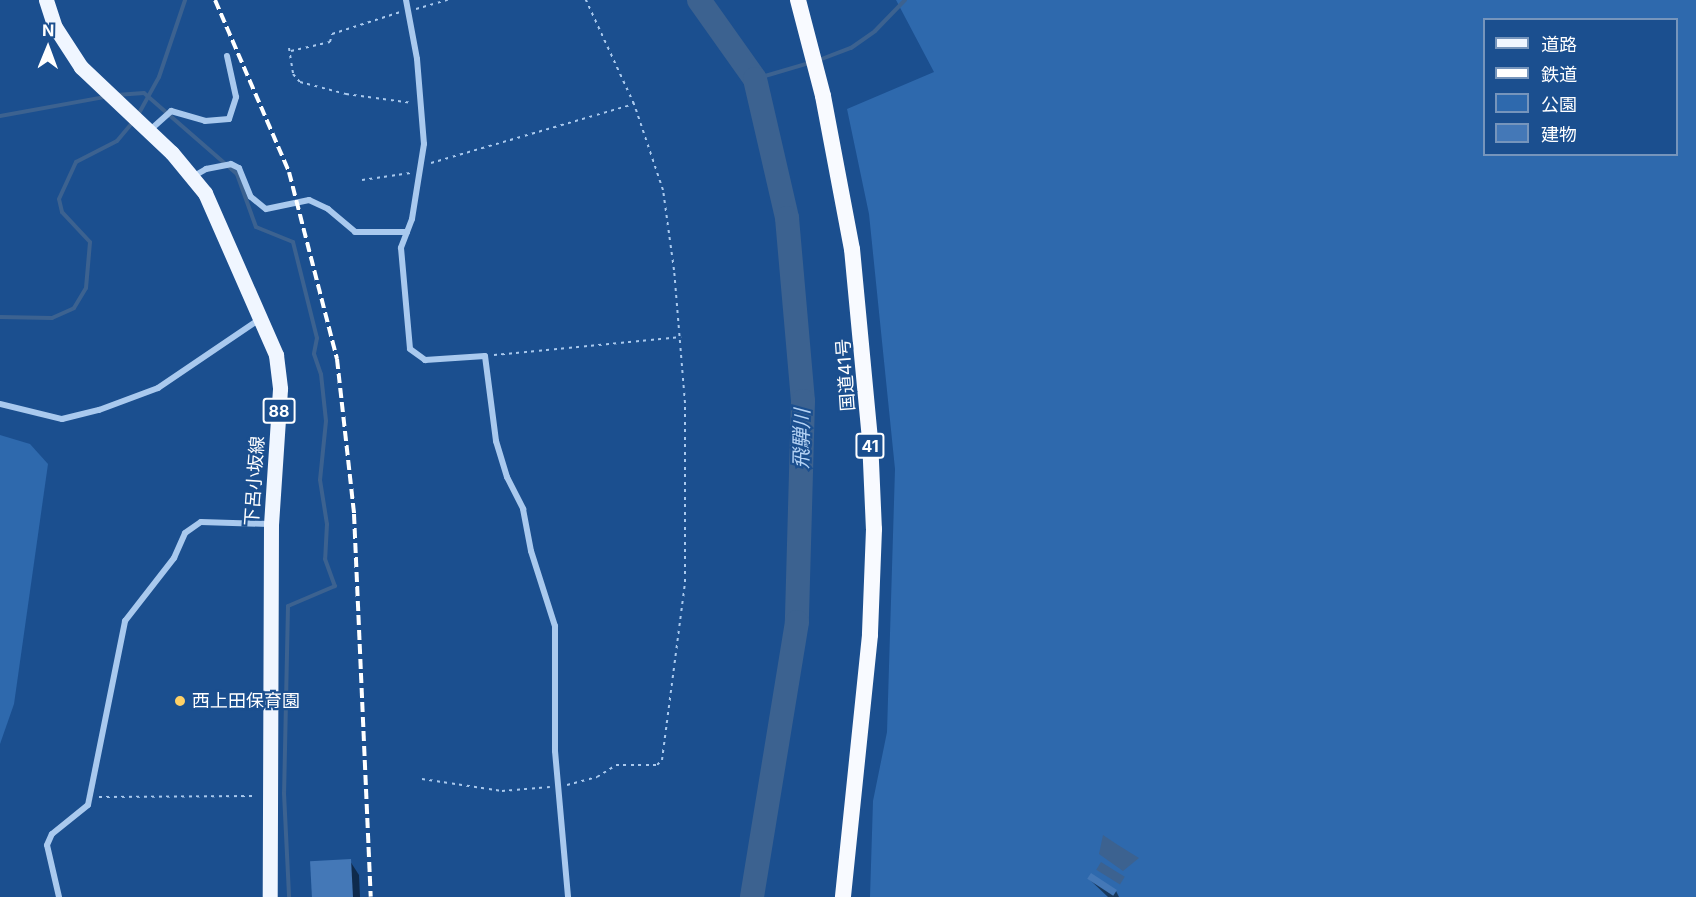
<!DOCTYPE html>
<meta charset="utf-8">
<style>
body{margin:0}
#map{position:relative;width:1696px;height:897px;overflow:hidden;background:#1b4f8f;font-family:Inter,"Noto Sans JP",sans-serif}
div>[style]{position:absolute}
.green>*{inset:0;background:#2e69ad}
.water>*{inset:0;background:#3c6290;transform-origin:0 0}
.shadow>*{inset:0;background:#0007}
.stream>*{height:4px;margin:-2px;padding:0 2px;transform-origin:2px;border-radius:2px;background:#3c6290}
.river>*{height:24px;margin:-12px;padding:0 12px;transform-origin:12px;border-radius:12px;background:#3c6290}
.building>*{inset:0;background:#4478b7;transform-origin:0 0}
.path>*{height:2px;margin-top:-1px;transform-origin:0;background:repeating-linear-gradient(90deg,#a9c9ee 0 3px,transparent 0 7.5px)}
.minor>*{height:6px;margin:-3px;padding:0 3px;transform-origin:3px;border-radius:3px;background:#a9c9ee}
.primary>*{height:15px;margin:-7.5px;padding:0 7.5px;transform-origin:7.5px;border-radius:7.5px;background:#f0f6ff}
.trunk>*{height:16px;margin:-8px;padding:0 8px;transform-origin:8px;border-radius:8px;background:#f8faff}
.rail>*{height:4px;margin-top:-2px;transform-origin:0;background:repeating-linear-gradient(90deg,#fff 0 10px,transparent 0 14.5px)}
.dots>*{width:16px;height:16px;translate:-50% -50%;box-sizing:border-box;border:3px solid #1b4f8f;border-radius:50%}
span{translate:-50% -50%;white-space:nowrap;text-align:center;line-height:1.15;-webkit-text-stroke:4.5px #1b4f8f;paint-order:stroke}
.shield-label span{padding:2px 4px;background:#1b4f8f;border:2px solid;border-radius:4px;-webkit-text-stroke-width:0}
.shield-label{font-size:16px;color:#fff;font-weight:700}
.street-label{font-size:18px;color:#fff}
.poi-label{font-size:18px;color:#fff}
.left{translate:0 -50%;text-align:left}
.water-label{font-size:20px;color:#b5d3f5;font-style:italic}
.legend{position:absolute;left:1483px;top:18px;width:195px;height:138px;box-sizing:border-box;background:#1b4f8f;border:2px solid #7695bc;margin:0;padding:8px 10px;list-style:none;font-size:18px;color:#fff}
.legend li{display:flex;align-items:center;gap:12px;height:30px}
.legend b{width:30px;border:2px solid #7695bc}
.north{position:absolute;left:18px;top:18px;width:60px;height:60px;-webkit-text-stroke:4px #1b4f8f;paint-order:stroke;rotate:1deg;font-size:16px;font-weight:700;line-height:24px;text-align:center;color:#fff}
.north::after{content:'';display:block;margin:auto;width:21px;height:27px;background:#fff;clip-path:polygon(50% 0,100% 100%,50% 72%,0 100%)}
</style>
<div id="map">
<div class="green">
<div style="clip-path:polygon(evenodd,896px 0,1696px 0,1696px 897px,870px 897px,873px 801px,887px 732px,895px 469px,869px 214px,847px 109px,934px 72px,896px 0,1484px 20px,1676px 20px,1676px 154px,1484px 154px,1484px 20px)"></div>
<div style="clip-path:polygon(0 435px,30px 444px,48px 464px,14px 704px,0 744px)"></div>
</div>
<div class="water">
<div style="clip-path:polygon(1103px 835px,1118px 845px,1139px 858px,1123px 871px,1099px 854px)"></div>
<div style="left:1101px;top:862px;width:28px;height:9px;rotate:32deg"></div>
</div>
<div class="shadow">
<div style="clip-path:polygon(350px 861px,359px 875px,360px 897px,313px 897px)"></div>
<div style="clip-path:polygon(1089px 879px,1116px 891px,1119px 897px,1108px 897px)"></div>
</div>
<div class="stream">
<div style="left:819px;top:60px;width:34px;rotate:-21deg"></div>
<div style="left:851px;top:48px;width:29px;rotate:-35deg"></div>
<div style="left:875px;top:31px;width:43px;rotate:-45.9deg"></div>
<div style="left:755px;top:79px;width:56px;rotate:-16.5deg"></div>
<div style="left:116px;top:95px;width:28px;rotate:-4deg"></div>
<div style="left:144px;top:93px;width:123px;rotate:41.1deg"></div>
<div style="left:237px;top:174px;width:56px;rotate:70.3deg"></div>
<div style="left:256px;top:227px;width:40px;rotate:22deg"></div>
<div style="left:293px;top:242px;width:99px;rotate:76deg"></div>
<div style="left:317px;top:338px;width:16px;rotate:101deg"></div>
<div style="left:314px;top:354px;width:21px;rotate:71deg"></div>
<div style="left:321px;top:374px;width:47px;rotate:83.9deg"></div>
<div style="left:326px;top:421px;width:59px;rotate:95.8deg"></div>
<div style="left:320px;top:480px;width:45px;rotate:81deg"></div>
<div style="left:327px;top:524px;width:35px;rotate:93deg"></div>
<div style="left:325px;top:559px;width:29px;rotate:70deg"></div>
<div style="left:335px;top:586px;width:51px;rotate:156.9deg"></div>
<div style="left:288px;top:606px;width:187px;rotate:91.2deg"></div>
<div style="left:284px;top:793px;width:104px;rotate:87.2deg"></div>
<div style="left:138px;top:115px;width:43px;rotate:-61.1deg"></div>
<div style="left:159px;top:77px;width:81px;rotate:-71.3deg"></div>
<div style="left:0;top:116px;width:107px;rotate:-10.3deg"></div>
<div style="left:0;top:317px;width:52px;rotate:1.1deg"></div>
<div style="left:52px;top:318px;width:24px;rotate:-24deg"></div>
<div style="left:74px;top:308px;width:23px;rotate:-59deg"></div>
<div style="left:86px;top:288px;width:46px;rotate:-85deg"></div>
<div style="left:90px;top:242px;width:41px;rotate:-133deg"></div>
<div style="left:62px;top:212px;width:13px;rotate:-103deg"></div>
<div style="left:59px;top:199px;width:41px;rotate:-65.3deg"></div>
<div style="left:76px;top:162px;width:46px;rotate:-27.1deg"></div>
<div style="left:117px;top:141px;width:26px;rotate:-50deg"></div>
</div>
<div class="river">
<div style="left:699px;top:0;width:97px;rotate:54.7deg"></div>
<div style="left:755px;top:79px;width:143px;rotate:77deg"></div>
<div style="left:787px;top:218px;width:184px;rotate:85deg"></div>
<div style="left:803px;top:401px;width:221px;rotate:91.6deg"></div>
<div style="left:797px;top:622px;width:279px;rotate:99.3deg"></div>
</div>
<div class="building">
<div style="left:351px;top:859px;width:38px;height:41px;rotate:87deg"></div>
<div style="left:1091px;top:873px;width:31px;height:7px;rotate:33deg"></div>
</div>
<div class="path">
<div style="left:416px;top:9px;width:33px;rotate:-16deg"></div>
<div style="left:289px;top:48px;width:26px;rotate:81deg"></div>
<div style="left:293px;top:74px;width:11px;rotate:49deg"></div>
<div style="left:300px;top:82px;width:48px;rotate:14.6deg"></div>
<div style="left:346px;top:94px;width:67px;rotate:7.8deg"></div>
<div style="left:291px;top:51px;width:40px;rotate:-13deg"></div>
<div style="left:330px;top:42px;width:8px;rotate:-76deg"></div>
<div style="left:332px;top:34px;width:71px;rotate:-17.9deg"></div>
<div style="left:431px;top:163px;width:211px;rotate:-16.2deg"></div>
<div style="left:634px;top:104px;width:115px;rotate:-114.8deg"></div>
<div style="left:362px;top:180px;width:49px;rotate:-8.3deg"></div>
<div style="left:494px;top:355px;width:188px;rotate:-5.5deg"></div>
<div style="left:422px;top:779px;width:81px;rotate:8.5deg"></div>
<div style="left:502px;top:791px;width:48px;rotate:-4.8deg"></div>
<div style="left:567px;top:785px;width:31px;rotate:-15deg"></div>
<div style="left:597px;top:777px;width:22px;rotate:-32deg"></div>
<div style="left:616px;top:765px;width:41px"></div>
<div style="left:657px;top:765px;width:7px;rotate:-45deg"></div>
<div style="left:662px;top:760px;width:179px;rotate:-82.6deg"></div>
<div style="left:685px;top:582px;width:179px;rotate:-90deg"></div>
<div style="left:685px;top:403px;width:133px;rotate:-94.7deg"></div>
<div style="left:674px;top:270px;width:81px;rotate:-97.8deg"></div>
<div style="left:663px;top:190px;width:91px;rotate:-108.6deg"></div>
<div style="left:99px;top:797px;width:157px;rotate:-0.4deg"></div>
</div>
<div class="minor">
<div style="left:406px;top:0;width:60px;rotate:79.4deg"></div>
<div style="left:417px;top:59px;width:85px;rotate:85.3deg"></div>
<div style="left:424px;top:144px;width:76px;rotate:99.1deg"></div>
<div style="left:412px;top:219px;width:31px;rotate:111deg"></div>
<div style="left:401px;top:248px;width:101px;rotate:84.9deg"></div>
<div style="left:410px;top:349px;width:19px;rotate:36deg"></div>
<div style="left:425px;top:360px;width:60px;rotate:-3.8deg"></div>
<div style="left:485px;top:356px;width:86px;rotate:82.6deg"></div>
<div style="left:496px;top:441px;width:38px;rotate:73deg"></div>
<div style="left:507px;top:477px;width:36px;rotate:63deg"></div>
<div style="left:523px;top:509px;width:43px;rotate:79.2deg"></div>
<div style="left:531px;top:551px;width:79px;rotate:72.3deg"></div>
<div style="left:555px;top:626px;width:125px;rotate:90deg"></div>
<div style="left:555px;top:751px;width:147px;rotate:84.9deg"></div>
<div style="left:149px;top:131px;width:30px;rotate:-42deg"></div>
<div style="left:171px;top:111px;width:35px;rotate:16deg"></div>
<div style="left:205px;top:121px;width:24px;rotate:-5deg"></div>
<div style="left:229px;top:119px;width:23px;rotate:-72deg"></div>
<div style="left:236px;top:97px;width:42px;rotate:-102.4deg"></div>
<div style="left:194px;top:176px;width:14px;rotate:-30deg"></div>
<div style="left:206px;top:169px;width:25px;rotate:-11deg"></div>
<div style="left:231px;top:164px;width:9px;rotate:27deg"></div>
<div style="left:239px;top:168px;width:31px;rotate:68deg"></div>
<div style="left:251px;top:197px;width:19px;rotate:39deg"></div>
<div style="left:266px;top:209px;width:44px;rotate:-11.8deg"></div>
<div style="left:309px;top:200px;width:21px;rotate:25deg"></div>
<div style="left:328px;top:209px;width:35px;rotate:40deg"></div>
<div style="left:355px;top:232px;width:52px"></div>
<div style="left:0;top:404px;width:64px;rotate:13.6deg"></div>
<div style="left:62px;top:419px;width:38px;rotate:-14deg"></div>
<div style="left:99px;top:410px;width:63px;rotate:-20.4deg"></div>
<div style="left:158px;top:388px;width:123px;rotate:-34.1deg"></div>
<div style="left:59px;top:897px;width:53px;rotate:-103deg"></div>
<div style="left:47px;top:845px;width:12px;rotate:-66deg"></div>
<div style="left:52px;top:834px;width:46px;rotate:-38.9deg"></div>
<div style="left:88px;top:805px;width:188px;rotate:-78.6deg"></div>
<div style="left:125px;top:621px;width:80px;rotate:-52.1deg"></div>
<div style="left:174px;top:558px;width:27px;rotate:-66deg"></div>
<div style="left:185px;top:533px;width:19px;rotate:-35deg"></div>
<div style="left:201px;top:522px;width:68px;rotate:1.7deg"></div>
</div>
<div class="primary">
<div style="left:46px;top:0;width:28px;rotate:72deg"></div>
<div style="left:55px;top:27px;width:48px;rotate:57deg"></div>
<div style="left:81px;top:67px;width:125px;rotate:43.4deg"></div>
<div style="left:172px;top:153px;width:52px;rotate:50.5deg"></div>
<div style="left:205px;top:193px;width:177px;rotate:66.3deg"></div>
<div style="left:276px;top:355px;width:34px;rotate:83deg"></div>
<div style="left:280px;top:389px;width:135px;rotate:93.8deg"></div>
<div style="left:271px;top:524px;width:373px;rotate:90.2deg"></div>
</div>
<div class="trunk">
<div style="left:798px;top:0;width:99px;rotate:75.4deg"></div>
<div style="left:823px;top:96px;width:156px;rotate:79.3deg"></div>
<div style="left:852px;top:249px;width:191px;rotate:84.6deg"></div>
<div style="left:870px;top:439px;width:90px;rotate:87.5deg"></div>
<div style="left:874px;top:529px;width:106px;rotate:92.2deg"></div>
<div style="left:870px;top:635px;width:263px;rotate:95.9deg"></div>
</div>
<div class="rail">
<div style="left:215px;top:0;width:187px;rotate:66.7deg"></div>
<div style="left:289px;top:172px;width:193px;rotate:75.6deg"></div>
<div style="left:337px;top:359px;width:156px;rotate:83.7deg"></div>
<div style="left:354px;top:514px;width:383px;rotate:87.5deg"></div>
</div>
<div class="dots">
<div style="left:180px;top:701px;background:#ffd166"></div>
</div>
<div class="shield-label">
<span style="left:279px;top:411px">88</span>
<span style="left:870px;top:446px">41</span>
</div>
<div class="street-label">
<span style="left:846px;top:375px;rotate:-94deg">国道41号</span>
<span style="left:255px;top:481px;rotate:-86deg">下呂小坂線</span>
</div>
<div class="poi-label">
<span class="left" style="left:192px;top:701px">西上田保育園</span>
</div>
<div class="water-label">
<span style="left:802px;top:439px;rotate:-89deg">飛騨川</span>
</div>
<ul class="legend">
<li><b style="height:8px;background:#f0f6ff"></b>道路</li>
<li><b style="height:8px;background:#fff"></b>鉄道</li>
<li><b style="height:16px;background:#2e69ad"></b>公園</li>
<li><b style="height:16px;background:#4478b7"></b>建物</li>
</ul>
<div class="north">N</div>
</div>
